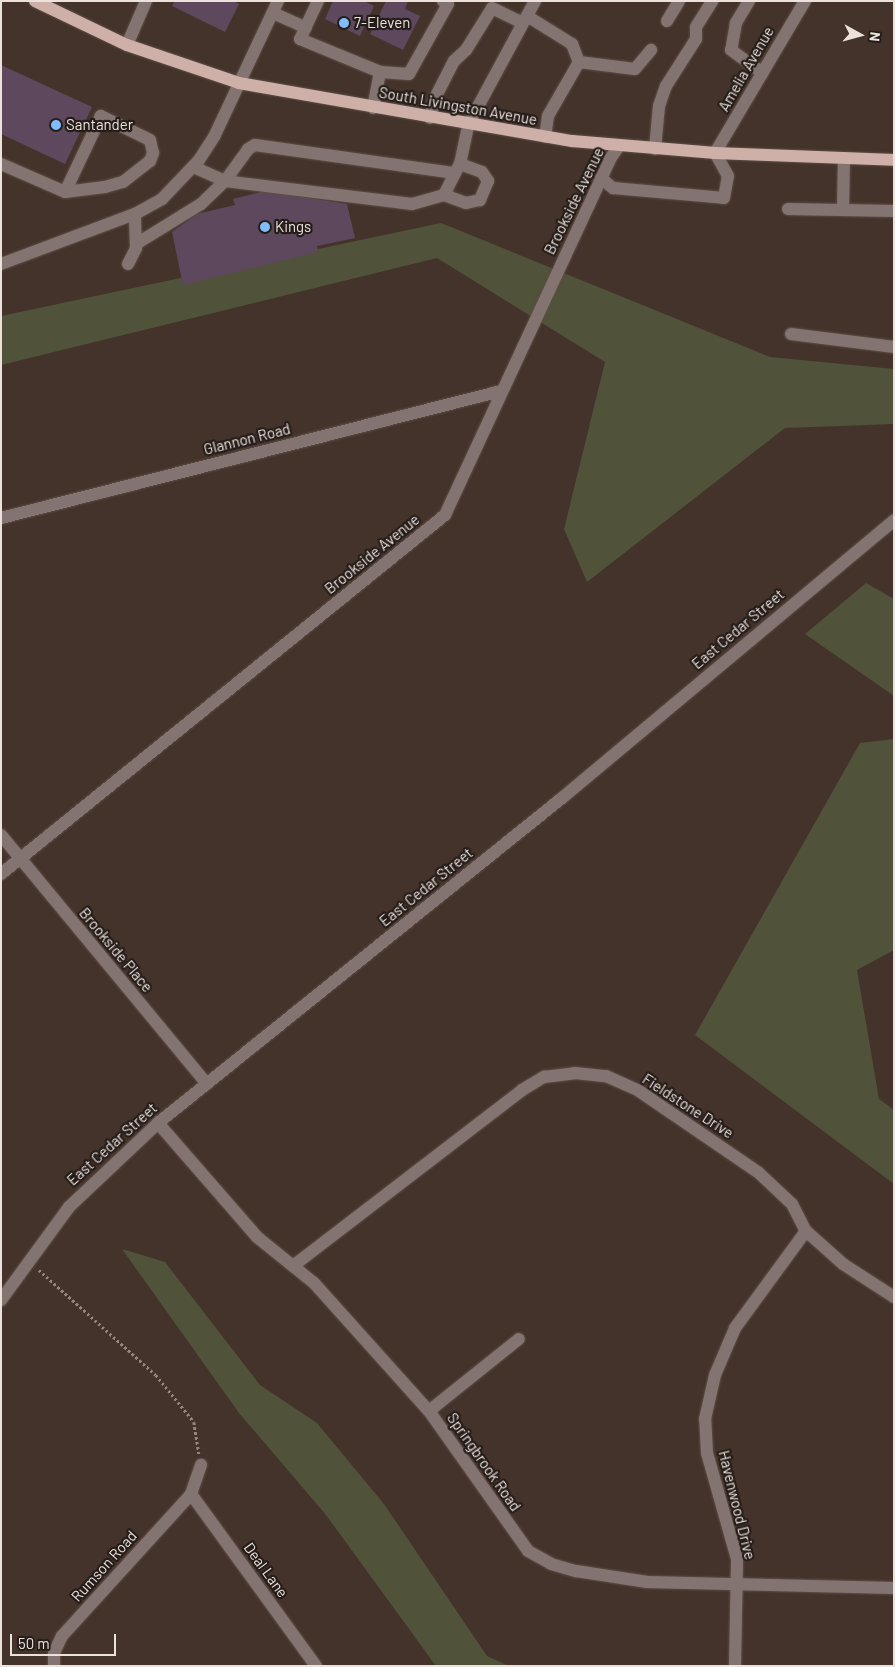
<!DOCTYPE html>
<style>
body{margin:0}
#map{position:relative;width:895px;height:1667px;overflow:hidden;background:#44332b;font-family:Barlow,sans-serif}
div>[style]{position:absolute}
.green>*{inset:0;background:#505239}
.building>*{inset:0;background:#5e485e}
.path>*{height:2.5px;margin-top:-1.25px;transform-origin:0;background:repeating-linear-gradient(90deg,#94867f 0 2.5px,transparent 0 5px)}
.roads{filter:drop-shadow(0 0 1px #5f4f47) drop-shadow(0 0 1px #5f4f47)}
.minor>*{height:12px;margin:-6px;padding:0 6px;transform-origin:6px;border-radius:6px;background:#847471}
.major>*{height:12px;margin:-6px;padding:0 6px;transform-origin:6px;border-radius:6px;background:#cfb0a8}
.dots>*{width:14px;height:14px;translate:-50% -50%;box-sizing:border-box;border:2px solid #251d19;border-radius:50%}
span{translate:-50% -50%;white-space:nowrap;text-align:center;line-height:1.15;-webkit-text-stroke:4.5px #251d19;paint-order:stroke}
.poi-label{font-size:15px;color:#ede1dc}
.left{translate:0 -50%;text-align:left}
.street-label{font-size:15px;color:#ede1dc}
.frame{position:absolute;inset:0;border:2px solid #ede1dc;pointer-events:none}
.north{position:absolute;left:835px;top:10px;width:50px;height:50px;-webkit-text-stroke:4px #251d19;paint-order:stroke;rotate:97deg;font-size:14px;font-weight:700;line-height:20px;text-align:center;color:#ede1dc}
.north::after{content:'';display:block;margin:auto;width:18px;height:22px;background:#ede1dc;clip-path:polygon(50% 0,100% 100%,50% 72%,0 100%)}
.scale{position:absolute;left:10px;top:1634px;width:106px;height:22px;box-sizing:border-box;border:2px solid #ede1dc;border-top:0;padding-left:6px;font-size:15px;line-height:18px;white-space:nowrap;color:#ede1dc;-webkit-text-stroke:4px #251d19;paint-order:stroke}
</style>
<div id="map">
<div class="green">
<div style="clip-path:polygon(441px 223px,770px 357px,894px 369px,894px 424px,785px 428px,587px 582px,564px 529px,605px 362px,437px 258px,1px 365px,1px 316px)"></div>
<div style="clip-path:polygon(866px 583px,894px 599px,894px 696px,805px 634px)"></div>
<div style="clip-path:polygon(894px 739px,894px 950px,857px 970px,879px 1099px,894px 1110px,894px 1184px,695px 1035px,860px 743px)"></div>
<div style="clip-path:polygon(122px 1249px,165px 1262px,260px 1385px,317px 1423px,384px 1504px,487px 1656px,509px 1666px,436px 1666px,326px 1515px,239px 1413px)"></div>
</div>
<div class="building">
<div style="clip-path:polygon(175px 1px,234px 1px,239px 4px,225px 32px,172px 6px)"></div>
<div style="clip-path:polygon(333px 1px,364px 1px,374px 6px,360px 36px,325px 19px)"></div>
<div style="clip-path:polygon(386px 1px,408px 1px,405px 9px,420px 16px,403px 50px,370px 34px)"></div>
<div style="clip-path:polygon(1px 65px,92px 107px,65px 164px,1px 134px)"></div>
<div style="clip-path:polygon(265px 191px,347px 204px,355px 238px,317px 246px,318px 252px,183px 285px,172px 232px,197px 214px,235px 205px,233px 199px)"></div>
</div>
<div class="path">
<div style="left:39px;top:1270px;width:157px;rotate:41.9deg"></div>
<div style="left:156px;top:1375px;width:60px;rotate:51deg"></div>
<div style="left:194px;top:1422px;width:32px;rotate:81deg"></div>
</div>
<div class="roads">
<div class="minor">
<div style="left:318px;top:1px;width:42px;rotate:115.3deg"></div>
<div style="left:300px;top:39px;width:87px;rotate:22.4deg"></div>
<div style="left:749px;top:1px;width:26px;rotate:121deg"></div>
<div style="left:736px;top:23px;width:27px;rotate:100deg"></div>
<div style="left:731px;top:50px;width:39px;rotate:36deg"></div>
<div style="left:273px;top:13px;width:36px;rotate:24deg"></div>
<div style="left:527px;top:16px;width:53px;rotate:31.9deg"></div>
<div style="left:572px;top:44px;width:19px;rotate:69deg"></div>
<div style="left:579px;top:62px;width:62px;rotate:119.9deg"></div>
<div style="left:548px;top:116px;width:21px;rotate:98deg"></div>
<div style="left:667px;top:21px;width:23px;rotate:-59deg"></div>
<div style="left:127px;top:45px;width:48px;rotate:-66.6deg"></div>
<div style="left:579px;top:62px;width:56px;rotate:7.1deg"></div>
<div style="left:635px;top:69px;width:25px;rotate:-50deg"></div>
<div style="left:373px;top:108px;width:37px;rotate:-79deg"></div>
<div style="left:380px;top:72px;width:29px;rotate:4deg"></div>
<div style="left:409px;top:74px;width:80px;rotate:-60.9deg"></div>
<div style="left:448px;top:4px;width:6px;rotate:-149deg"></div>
<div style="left:430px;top:118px;width:18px;rotate:-77deg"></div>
<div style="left:434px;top:100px;width:44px;rotate:-62.9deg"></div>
<div style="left:454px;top:61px;width:16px;rotate:-43deg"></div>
<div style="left:466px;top:50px;width:49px;rotate:-58.2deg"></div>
<div style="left:492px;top:8px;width:34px;rotate:26deg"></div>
<div style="left:655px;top:149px;width:43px;rotate:-84.7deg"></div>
<div style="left:659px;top:106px;width:21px;rotate:-71deg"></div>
<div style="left:666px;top:86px;width:56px;rotate:-57.4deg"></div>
<div style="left:696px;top:39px;width:12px;rotate:-90deg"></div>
<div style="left:696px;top:27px;width:31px;rotate:-58deg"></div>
<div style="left:1px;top:164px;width:70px;rotate:23.6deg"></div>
<div style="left:65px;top:192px;width:40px;rotate:-7.1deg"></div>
<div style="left:105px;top:187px;width:19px;rotate:-16deg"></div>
<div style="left:123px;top:182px;width:34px;rotate:-38deg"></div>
<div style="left:150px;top:161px;width:9px;rotate:-69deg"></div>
<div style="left:153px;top:153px;width:13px;rotate:-103deg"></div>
<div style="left:150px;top:140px;width:55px;rotate:-153.9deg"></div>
<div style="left:101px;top:116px;width:84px;rotate:115.3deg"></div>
<div style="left:460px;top:164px;width:23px;rotate:20deg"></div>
<div style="left:482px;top:172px;width:11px;rotate:56deg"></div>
<div style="left:488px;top:181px;width:21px;rotate:113deg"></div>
<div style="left:480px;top:200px;width:14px;rotate:168deg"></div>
<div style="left:466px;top:203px;width:23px;rotate:-160deg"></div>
<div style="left:444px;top:195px;width:35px;rotate:-63deg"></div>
<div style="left:460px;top:164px;width:40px;rotate:-78deg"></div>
<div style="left:468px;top:125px;width:141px;rotate:-61.6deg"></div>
<div style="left:601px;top:178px;width:16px;rotate:40deg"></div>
<div style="left:613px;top:188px;width:111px;rotate:5.1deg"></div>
<div style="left:724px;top:198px;width:22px;rotate:-80deg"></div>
<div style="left:728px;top:176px;width:26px;rotate:-119deg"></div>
<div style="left:715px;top:153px;width:177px;rotate:-59.4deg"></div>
<div style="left:444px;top:195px;width:33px;rotate:164deg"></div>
<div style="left:412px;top:204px;width:188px;rotate:-173deg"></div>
<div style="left:225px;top:181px;width:39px;rotate:-54deg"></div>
<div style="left:248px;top:149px;width:8px;rotate:-30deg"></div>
<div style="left:255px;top:145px;width:202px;rotate:8deg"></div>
<div style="left:788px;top:209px;width:106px;rotate:1.1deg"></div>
<div style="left:843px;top:209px;width:50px;rotate:-88.9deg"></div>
<div style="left:136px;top:244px;width:76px;rotate:-31.6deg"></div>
<div style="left:201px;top:204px;width:33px;rotate:-44deg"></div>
<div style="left:225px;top:181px;width:35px;rotate:-156deg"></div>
<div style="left:1px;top:264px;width:143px;rotate:-20.5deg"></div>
<div style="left:135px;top:214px;width:31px;rotate:-29deg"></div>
<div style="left:162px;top:199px;width:54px;rotate:-46.5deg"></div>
<div style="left:199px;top:160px;width:27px;rotate:-57deg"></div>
<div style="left:214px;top:137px;width:150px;rotate:-64.8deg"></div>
<div style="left:128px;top:264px;width:18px;rotate:-63deg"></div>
<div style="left:136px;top:248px;width:34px;rotate:-92deg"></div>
<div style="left:791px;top:334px;width:104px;rotate:7.2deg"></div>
<div style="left:1px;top:518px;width:516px;rotate:-14.25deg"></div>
<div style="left:1px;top:835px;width:323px;rotate:50.4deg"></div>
<div style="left:1px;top:874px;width:571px;rotate:-38.96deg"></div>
<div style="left:445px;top:515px;width:392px;rotate:-65.1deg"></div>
<div style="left:610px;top:159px;width:16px;rotate:-55deg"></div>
<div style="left:158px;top:1123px;width:151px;rotate:49deg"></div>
<div style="left:257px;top:1237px;width:73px;rotate:38.9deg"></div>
<div style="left:314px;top:1283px;width:172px;rotate:48.1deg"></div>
<div style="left:429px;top:1411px;width:171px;rotate:54.7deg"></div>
<div style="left:528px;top:1551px;width:26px;rotate:29deg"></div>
<div style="left:551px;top:1564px;width:26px;rotate:16deg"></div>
<div style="left:576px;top:1571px;width:72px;rotate:8.8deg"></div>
<div style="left:647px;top:1582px;width:247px;rotate:1.4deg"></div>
<div style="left:293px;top:1266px;width:289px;rotate:-37.5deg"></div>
<div style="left:522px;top:1090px;width:26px;rotate:-31deg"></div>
<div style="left:544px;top:1077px;width:31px;rotate:-7deg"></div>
<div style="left:575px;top:1073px;width:31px;rotate:6deg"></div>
<div style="left:606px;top:1076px;width:36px;rotate:24deg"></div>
<div style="left:639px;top:1091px;width:145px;rotate:34.3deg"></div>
<div style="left:759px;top:1173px;width:45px;rotate:43.2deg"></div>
<div style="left:792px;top:1204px;width:30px;rotate:63deg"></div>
<div style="left:806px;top:1231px;width:50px;rotate:41.7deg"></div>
<div style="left:843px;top:1264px;width:61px;rotate:32.9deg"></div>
<div style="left:1px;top:1300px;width:115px;rotate:-53.8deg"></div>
<div style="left:69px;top:1207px;width:122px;rotate:-43.3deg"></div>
<div style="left:158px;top:1123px;width:518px;rotate:-38.82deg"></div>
<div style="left:562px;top:798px;width:433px;rotate:-39.9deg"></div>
<div style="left:429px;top:1411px;width:115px;rotate:-38.7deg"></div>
<div style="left:191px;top:1494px;width:213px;rotate:54deg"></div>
<div style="left:54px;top:1666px;width:13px;rotate:-90deg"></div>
<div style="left:54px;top:1653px;width:19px;rotate:-65deg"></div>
<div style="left:62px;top:1636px;width:192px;rotate:-47.7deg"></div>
<div style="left:191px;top:1494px;width:31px;rotate:-71deg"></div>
<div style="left:735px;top:1666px;width:107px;rotate:-88.9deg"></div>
<div style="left:737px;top:1559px;width:110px;rotate:-105.8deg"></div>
<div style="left:707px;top:1453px;width:34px;rotate:-93deg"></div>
<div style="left:705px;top:1419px;width:45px;rotate:-77.2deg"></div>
<div style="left:715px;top:1375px;width:51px;rotate:-66.9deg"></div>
<div style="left:735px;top:1328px;width:120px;rotate:-53.8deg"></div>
</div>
<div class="major">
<div style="left:35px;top:1px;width:102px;rotate:25.6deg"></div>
<div style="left:127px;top:45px;width:118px;rotate:18.7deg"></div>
<div style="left:239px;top:83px;width:338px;rotate:9.9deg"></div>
<div style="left:572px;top:141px;width:144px;rotate:4.8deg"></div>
<div style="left:715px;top:153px;width:179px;rotate:2.2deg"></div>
</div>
</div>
<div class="dots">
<div style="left:344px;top:23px;background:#81bdfa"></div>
<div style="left:56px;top:125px;background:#81bdfa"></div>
<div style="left:265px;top:227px;background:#81bdfa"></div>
</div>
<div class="poi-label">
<span class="left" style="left:354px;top:23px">7-Eleven</span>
<span class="left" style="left:66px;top:125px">Santander</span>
<span class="left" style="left:275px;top:227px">Kings</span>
</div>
<div class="street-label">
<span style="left:746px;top:69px;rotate:-60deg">Amelia Avenue</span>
<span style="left:458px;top:106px;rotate:10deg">South Livingston Avenue</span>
<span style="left:574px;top:201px;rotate:-64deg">Brookside Avenue</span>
<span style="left:247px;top:439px;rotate:-14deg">Glannon Road</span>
<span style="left:372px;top:554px;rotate:-39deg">Brookside Avenue</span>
<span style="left:738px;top:629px;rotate:-40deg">East Cedar Street</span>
<span style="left:426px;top:887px;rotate:-39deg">East Cedar Street</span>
<span style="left:116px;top:950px;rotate:50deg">Brookside Place</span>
<span style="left:688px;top:1106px;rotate:33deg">Fieldstone Drive</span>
<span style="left:112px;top:1144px;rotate:-42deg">East Cedar Street</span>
<span style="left:484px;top:1462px;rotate:55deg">Springbrook Road</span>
<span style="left:737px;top:1505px;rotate:76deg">Havenwood Drive</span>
<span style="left:104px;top:1566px;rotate:-48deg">Rumson Road</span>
<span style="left:266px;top:1570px;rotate:54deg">Deal Lane</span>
</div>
<div class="frame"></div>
<div class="north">N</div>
<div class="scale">50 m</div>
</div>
